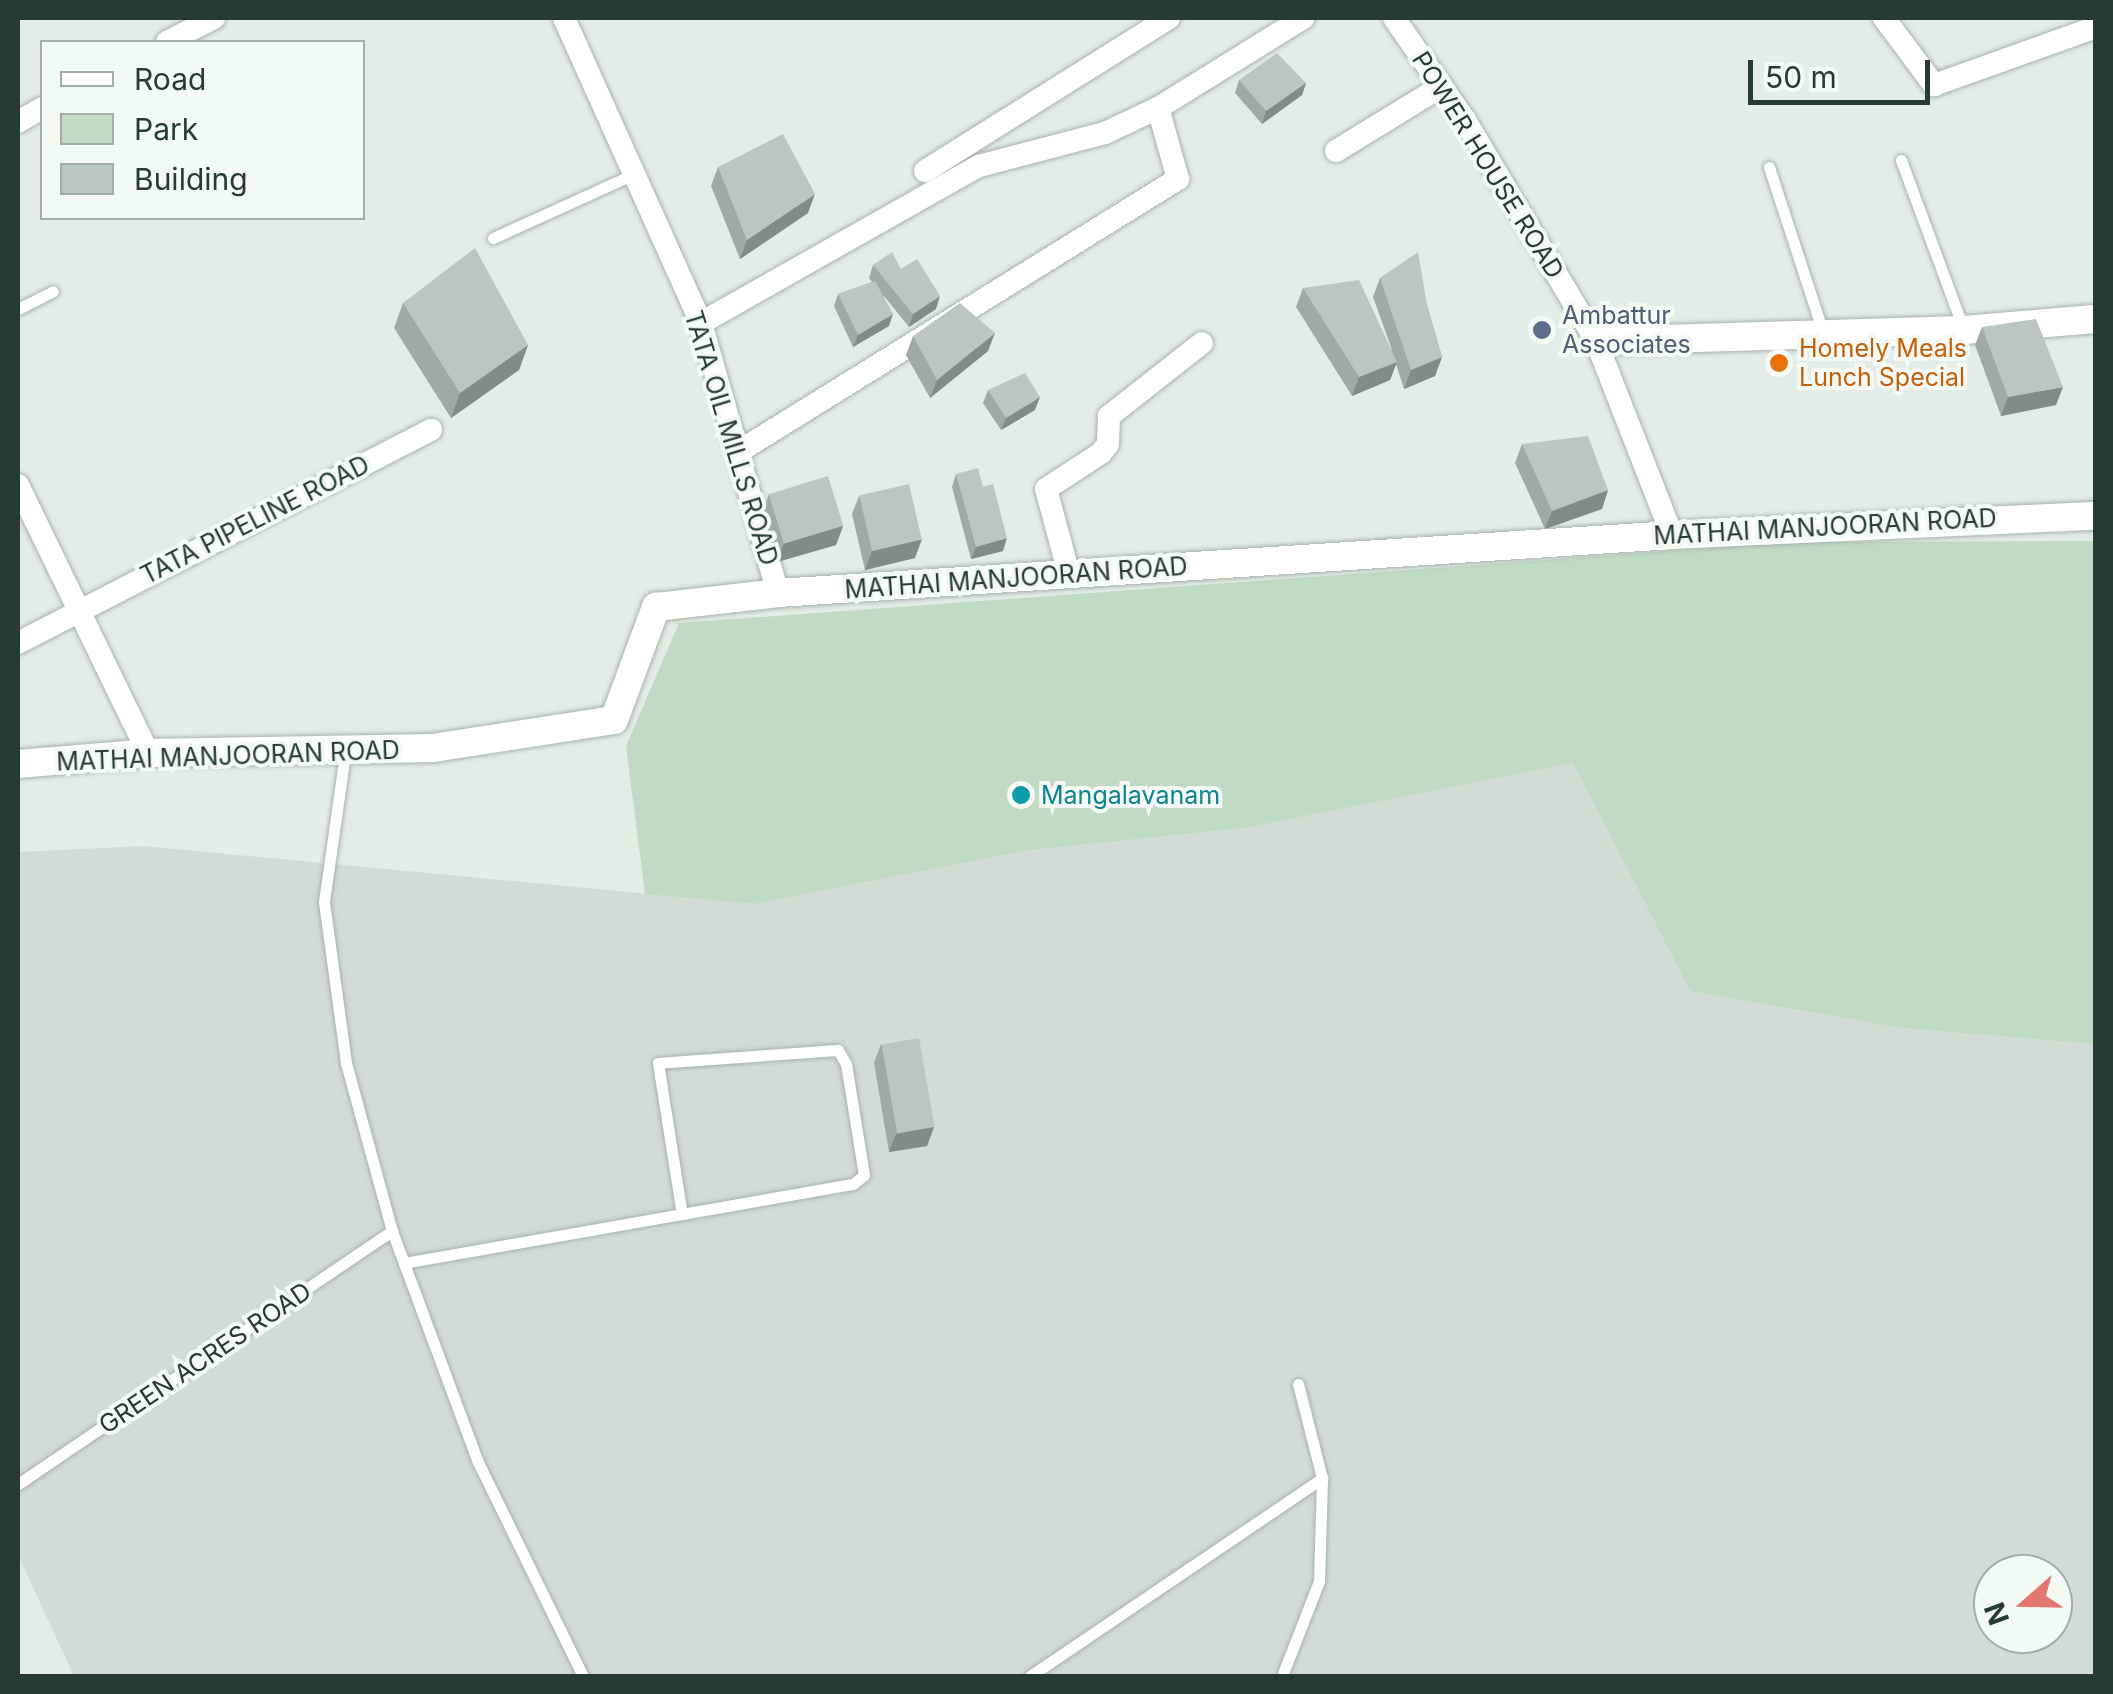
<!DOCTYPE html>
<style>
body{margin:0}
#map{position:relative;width:2113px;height:1694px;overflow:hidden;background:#e4ece7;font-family:Inter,sans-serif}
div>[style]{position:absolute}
.built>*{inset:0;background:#d3dbd6}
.green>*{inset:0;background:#c0dac3}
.roads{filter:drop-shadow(0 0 2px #a7b3ad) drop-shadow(0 0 2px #a7b3ad)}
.service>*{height:11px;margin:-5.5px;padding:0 5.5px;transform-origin:5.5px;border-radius:5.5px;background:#fff}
.minor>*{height:22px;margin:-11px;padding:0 11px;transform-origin:11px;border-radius:11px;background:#fff}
.tertiary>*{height:28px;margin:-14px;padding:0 14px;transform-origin:14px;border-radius:14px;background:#fff}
.wall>*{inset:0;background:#a0aaa5}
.shaded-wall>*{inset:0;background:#828b86}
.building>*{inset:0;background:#bac6c0;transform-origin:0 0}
.dots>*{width:28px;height:28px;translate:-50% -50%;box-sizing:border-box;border:5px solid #f4f9f6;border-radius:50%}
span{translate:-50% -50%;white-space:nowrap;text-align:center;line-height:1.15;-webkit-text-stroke:8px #f4f9f6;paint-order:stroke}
.street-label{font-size:25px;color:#263b32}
.service-label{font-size:25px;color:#4e5e75}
.left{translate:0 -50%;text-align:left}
.food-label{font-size:25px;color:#c56008}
.culture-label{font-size:25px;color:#0d838f}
.frame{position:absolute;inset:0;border:20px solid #263b32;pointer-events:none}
.legend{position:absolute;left:40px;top:40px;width:325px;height:180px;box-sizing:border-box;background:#f4f9f6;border:2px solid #a2ada8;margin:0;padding:12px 18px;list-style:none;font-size:30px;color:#263b32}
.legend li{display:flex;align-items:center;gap:20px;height:50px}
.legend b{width:50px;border:2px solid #a2ada8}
.north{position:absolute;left:1973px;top:1554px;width:100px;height:100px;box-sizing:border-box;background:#f4f9f6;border:2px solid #a2ada8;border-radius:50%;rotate:250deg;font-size:28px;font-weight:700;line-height:40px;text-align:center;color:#263b32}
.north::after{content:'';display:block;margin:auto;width:35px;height:45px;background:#e1776d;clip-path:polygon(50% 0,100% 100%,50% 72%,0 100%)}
.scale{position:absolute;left:1748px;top:60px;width:182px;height:45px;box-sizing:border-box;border:5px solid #263b32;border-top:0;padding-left:12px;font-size:30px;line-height:35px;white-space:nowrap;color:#263b32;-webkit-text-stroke:8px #f4f9f6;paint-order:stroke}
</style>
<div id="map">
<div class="built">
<div style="clip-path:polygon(evenodd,1573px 763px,1690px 991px,1901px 1028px,2095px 1044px,2095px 1676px,74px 1676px,18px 1555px,18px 852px,144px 846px,754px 904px,1030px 850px,1245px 828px,1573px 763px,1993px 1574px,2053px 1574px,2053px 1634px,1993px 1634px,1993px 1574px)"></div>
</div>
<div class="green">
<div style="clip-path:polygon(2095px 541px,2095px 1044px,1901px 1028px,1690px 991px,1573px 763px,1245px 828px,1030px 850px,754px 904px,645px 894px,626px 746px,679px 623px,1790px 542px)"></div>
</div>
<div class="roads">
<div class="service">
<div style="left:1901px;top:160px;width:181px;rotate:69.7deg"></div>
<div style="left:1769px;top:167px;width:174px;rotate:71.9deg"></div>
<div style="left:493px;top:238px;width:153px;rotate:-24.4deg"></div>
<div style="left:18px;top:309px;width:39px;rotate:-27deg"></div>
<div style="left:345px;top:754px;width:149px;rotate:98.1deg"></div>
<div style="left:324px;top:902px;width:162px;rotate:82.2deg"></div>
<div style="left:346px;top:1063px;width:174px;rotate:74.7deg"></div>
<div style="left:392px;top:1231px;width:246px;rotate:69.6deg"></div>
<div style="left:478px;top:1462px;width:238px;rotate:63.9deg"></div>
<div style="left:404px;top:1263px;width:282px;rotate:-10deg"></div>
<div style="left:682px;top:1214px;width:174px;rotate:-10deg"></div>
<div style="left:853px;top:1184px;width:14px;rotate:-39deg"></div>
<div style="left:864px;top:1175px;width:112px;rotate:-99.2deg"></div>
<div style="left:846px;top:1064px;width:16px;rotate:-120deg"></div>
<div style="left:838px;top:1050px;width:180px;rotate:175.9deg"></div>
<div style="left:658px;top:1063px;width:153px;rotate:81deg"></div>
<div style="left:18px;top:1484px;width:452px;rotate:-34.1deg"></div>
<div style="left:1030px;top:1676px;width:353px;rotate:-34.1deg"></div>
<div style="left:1322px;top:1478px;width:97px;rotate:-104.3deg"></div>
<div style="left:1282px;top:1676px;width:102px;rotate:-68.7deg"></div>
<div style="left:1319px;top:1581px;width:103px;rotate:-88.3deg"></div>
</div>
<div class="minor">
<div style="left:564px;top:18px;width:334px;rotate:65.8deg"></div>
<div style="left:701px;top:323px;width:281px;rotate:74.1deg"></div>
<div style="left:1394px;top:18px;width:124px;rotate:55.2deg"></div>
<div style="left:1465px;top:120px;width:257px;rotate:59.3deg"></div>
<div style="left:1596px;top:341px;width:208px;rotate:68.6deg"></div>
<div style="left:1884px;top:18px;width:84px;rotate:53.3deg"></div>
<div style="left:1934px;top:85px;width:172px;rotate:-19.7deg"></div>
<div style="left:167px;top:42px;width:53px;rotate:-27.1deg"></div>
<div style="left:18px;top:122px;width:28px;rotate:-30deg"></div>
<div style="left:1336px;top:151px;width:124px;rotate:-31.5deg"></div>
<div style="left:925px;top:171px;width:288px;rotate:-32.1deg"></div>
<div style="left:701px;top:323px;width:319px;rotate:-29.5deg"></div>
<div style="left:979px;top:166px;width:130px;rotate:-14.7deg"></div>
<div style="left:1105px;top:133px;width:59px;rotate:-25.3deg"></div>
<div style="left:1158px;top:108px;width:171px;rotate:-31.8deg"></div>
<div style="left:738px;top:452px;width:518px;rotate:-31.82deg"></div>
<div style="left:1178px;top:179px;width:74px;rotate:-105.7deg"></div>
<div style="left:18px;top:485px;width:298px;rotate:64.1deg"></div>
<div style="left:1069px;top:574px;width:88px;rotate:-105.1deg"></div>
<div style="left:1046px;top:489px;width:66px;rotate:-33.2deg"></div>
<div style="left:1101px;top:453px;width:11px;rotate:-52deg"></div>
<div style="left:1108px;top:444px;width:28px;rotate:-88deg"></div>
<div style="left:1109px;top:416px;width:118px;rotate:-38.1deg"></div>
<div style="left:18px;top:643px;width:465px;rotate:-27.3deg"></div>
</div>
<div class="tertiary">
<div style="left:1596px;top:341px;width:368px;rotate:-1.7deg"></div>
<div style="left:1964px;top:330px;width:132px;rotate:-4.8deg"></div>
<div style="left:18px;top:764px;width:130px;rotate:-4.8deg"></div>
<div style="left:148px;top:753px;width:285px;rotate:-1deg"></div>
<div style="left:433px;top:748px;width:183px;rotate:-8.8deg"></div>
<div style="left:614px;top:720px;width:121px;rotate:-69.6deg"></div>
<div style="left:656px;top:607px;width:123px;rotate:-6.5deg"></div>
<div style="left:778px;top:593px;width:896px;rotate:-3.71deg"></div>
<div style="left:1672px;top:535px;width:424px;rotate:-2.6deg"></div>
</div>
</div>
<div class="wall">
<div style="clip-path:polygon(1239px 80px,1306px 83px,1302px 95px,1262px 124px,1235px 93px)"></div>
<div style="clip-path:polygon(718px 167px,808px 213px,740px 259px,711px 186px)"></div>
<div style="clip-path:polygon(873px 265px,901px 269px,936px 309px,909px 327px,884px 296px,889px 326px,853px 347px,834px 306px,838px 294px,872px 282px,869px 278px)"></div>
<div style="clip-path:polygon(1380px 278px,1427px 305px,1442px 357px,1435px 376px,1404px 389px,1396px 364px,1390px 380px,1352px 396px,1296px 307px,1303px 288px,1392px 350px,1373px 297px)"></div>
<div style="clip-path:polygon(403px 303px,528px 345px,519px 370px,451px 418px,394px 328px)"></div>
<div style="clip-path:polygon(1982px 327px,2056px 405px,2001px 416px,1975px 345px)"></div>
<div style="clip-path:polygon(913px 336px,988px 351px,930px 398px,906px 355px)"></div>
<div style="clip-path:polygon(988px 390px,1035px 410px,1001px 430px,983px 403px)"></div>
<div style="clip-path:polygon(1522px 444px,1608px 490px,1602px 509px,1545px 529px,1515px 463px)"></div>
<div style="clip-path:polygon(956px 474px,983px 487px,1003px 551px,971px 559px,952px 487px)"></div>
<div style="clip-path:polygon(769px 494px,843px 526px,836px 545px,777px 562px,762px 513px)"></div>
<div style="clip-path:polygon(859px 496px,915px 558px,865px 570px,852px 514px)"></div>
<div style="clip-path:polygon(881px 1044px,934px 1127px,927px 1146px,889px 1152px,874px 1063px)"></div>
</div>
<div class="shaded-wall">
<div style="clip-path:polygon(1306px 83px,1302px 95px,1262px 124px,1266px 111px)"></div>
<div style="clip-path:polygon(815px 194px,808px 213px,740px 259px,747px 240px)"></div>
<div style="clip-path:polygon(940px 296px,936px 309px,909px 327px,913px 314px)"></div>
<div style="clip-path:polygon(893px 314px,889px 326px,853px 347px,858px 335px)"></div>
<div style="clip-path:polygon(995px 333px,988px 351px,930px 398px,937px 380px)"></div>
<div style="clip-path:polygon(528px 345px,519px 370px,451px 418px,460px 393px)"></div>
<div style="clip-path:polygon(1442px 357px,1435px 376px,1404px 389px,1411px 370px)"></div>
<div style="clip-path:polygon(1397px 362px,1390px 380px,1352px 396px,1359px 377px)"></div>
<div style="clip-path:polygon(2063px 387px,2056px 405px,2001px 416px,2008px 397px)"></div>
<div style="clip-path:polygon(1040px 397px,1035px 410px,1001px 430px,1006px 418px)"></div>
<div style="clip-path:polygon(1608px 490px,1602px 509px,1545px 529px,1552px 511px)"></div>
<div style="clip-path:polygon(843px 526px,836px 545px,777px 562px,784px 543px)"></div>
<div style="clip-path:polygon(1007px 538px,1003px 551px,971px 559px,976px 547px)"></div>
<div style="clip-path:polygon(922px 539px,915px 558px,865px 570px,872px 551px)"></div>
<div style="clip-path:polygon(934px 1127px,927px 1146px,889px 1152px,896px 1134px)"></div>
</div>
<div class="building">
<div style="clip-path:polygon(1277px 53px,1306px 83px,1266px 111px,1239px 80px)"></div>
<div style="clip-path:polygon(783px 134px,815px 194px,747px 240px,718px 167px)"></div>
<div style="clip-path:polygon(475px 248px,528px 345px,460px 393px,403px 303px)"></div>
<div style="clip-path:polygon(892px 252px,901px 269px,917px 259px,940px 296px,913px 314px,873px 265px)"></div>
<div style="clip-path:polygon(1418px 252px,1427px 305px,1442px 357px,1411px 370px,1380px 278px)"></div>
<div style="clip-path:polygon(1359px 280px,1397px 362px,1359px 377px,1303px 288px)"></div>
<div style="clip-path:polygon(875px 281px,893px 314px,858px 335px,838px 294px)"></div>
<div style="clip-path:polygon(960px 303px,995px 333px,937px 380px,913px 336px)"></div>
<div style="clip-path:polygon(2036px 319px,2063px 387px,2008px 397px,1982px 327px)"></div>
<div style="clip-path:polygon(1025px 373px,1040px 397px,1006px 418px,988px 390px)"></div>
<div style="clip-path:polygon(1588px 436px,1608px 490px,1552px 511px,1522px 444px)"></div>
<div style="clip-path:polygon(978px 468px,983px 487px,993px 484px,1007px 538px,976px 547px,956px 474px)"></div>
<div style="left:828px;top:476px;width:52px;height:62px;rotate:73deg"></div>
<div style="left:909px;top:484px;width:57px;height:51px;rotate:77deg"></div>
<div style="left:919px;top:1038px;width:90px;height:38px;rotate:80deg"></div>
</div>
<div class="dots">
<div style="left:1542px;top:330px;background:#5c6f8a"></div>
<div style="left:1779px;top:363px;background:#e8710a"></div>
<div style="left:1021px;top:795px;background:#0f9aa8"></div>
</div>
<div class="street-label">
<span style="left:1488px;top:165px;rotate:58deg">POWER HOUSE ROAD</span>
<span style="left:731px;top:438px;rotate:73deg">TATA OIL MILLS ROAD</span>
<span style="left:255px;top:520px;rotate:-27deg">TATA PIPELINE ROAD</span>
<span style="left:1825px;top:527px;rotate:-3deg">MATHAI MANJOORAN ROAD</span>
<span style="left:1016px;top:578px;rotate:-4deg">MATHAI MANJOORAN ROAD</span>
<span style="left:228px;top:756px;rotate:-2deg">MATHAI MANJOORAN ROAD</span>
<span style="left:205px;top:1358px;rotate:-34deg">GREEN ACRES ROAD</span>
</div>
<div class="service-label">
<span class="left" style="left:1562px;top:330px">Ambattur<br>Associates</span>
</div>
<div class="food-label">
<span class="left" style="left:1799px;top:363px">Homely Meals<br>Lunch Special</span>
</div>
<div class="culture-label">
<span class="left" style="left:1041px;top:795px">Mangalavanam</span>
</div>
<div class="frame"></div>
<ul class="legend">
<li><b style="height:12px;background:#fff"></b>Road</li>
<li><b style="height:28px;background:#c0dac3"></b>Park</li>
<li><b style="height:28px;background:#bac6c0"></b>Building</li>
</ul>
<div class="north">N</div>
<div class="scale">50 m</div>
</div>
